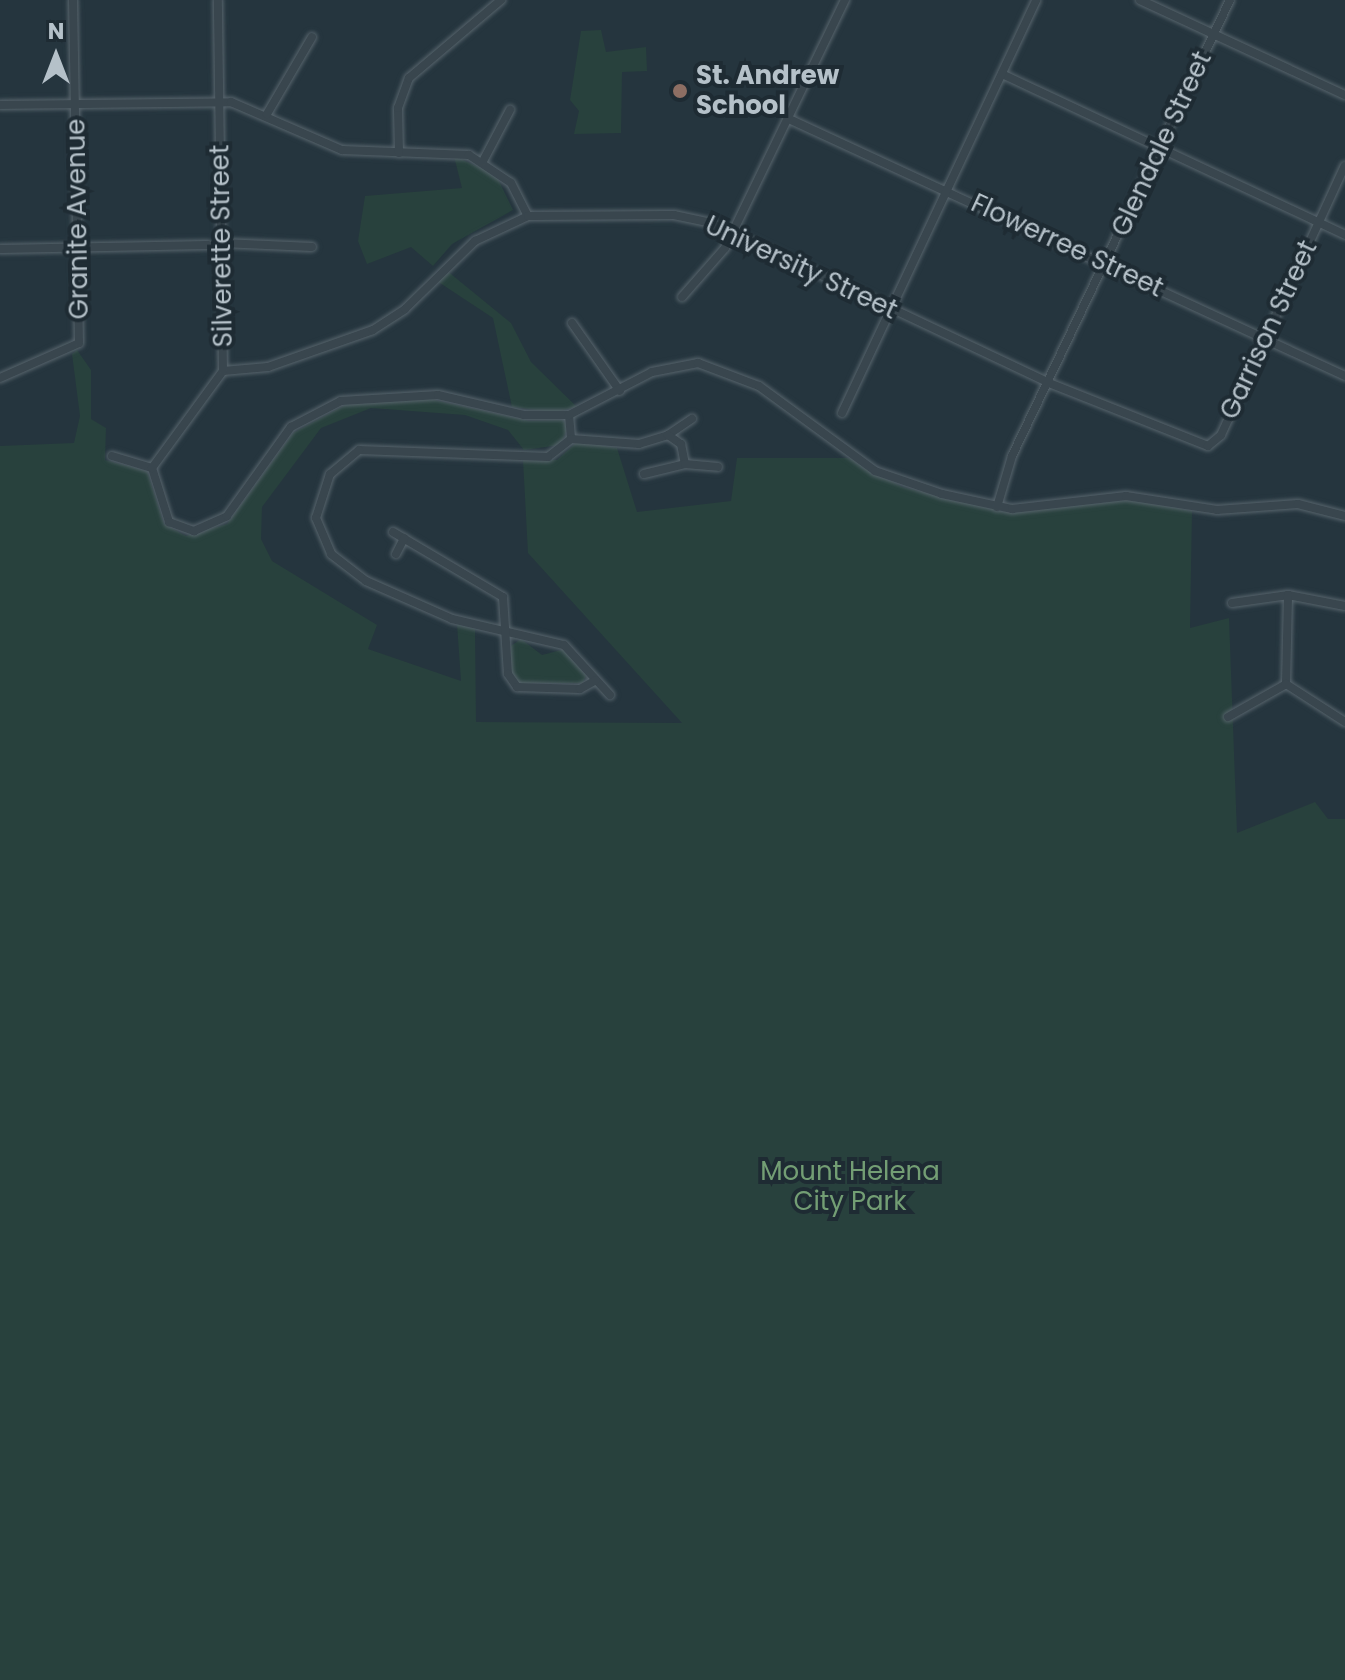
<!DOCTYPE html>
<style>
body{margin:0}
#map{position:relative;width:1345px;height:1680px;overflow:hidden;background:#25353e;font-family:Poppins,sans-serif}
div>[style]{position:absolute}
.green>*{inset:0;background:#28413d}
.roads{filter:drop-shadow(0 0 2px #57646c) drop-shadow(0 0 2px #57646c)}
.minor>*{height:8px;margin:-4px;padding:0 4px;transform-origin:4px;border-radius:4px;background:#39464e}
.dots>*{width:22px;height:22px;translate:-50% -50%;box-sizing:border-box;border:4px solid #1e2b33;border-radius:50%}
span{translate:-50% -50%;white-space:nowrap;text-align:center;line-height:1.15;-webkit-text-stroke:8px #1e2b33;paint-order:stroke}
.poi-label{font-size:26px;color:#b5c1c9;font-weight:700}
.left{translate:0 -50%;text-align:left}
.street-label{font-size:26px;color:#b5c1c9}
.park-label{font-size:26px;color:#739e74}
.north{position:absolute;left:16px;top:16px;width:80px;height:80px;-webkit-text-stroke:6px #1e2b33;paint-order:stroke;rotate:0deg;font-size:22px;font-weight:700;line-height:32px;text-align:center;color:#b5c1c9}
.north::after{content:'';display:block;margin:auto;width:28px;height:36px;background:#b5c1c9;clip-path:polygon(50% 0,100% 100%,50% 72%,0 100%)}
</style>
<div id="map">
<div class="green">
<div style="clip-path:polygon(601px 30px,606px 52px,646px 47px,647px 71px,622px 72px,621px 133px,574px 134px,579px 111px,570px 100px,581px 31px)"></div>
<div style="clip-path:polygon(454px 156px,496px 175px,513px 210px,452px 244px,433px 266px,411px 247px,367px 264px,358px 241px,365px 196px,462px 188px)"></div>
<div style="clip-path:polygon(446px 270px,511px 323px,531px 362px,577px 407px,554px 412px,512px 407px,493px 318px,437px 281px)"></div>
<div style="clip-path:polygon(77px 350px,91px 370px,91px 419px,106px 428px,105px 460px,147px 471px,164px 524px,186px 536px,227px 524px,293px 433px,349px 403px,416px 396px,529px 421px,563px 420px,568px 428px,560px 445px,524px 450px,508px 430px,465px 415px,371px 408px,321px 428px,262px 507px,261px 539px,272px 561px,377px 625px,368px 649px,461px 681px,457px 624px,475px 629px,476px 722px,682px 723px,528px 553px,523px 460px,557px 460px,578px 441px,617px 448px,637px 512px,731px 501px,737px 458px,849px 458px,902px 487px,1004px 512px,1123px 499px,1192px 511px,1190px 628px,1229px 618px,1237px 833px,1315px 802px,1328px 819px,1345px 819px,1345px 1680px,0 1680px,0 446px,74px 443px,80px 416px,72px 354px)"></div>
<div style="clip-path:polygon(521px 639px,542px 655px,565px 649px,586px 675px,583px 683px,519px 683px,511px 676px,511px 646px)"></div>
</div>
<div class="roads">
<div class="minor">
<div style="left:1140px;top:0;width:226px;rotate:24.9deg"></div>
<div style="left:1002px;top:74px;width:379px;rotate:25.1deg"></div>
<div style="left:0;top:105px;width:231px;rotate:-0.7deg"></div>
<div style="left:231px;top:102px;width:121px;rotate:23.4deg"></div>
<div style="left:342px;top:150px;width:127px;rotate:2.3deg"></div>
<div style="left:469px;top:155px;width:50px;rotate:33.7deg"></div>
<div style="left:511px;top:183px;width:37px;rotate:63deg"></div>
<div style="left:267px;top:114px;width:89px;rotate:-59.7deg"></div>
<div style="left:789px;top:119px;width:613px;rotate:24.81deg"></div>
<div style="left:399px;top:153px;width:45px;rotate:-91.3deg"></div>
<div style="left:398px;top:108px;width:32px;rotate:-70deg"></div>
<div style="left:409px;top:78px;width:121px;rotate:-40.3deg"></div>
<div style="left:483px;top:161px;width:58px;rotate:-62.1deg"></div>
<div style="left:222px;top:243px;width:90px;rotate:2.5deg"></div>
<div style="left:0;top:249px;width:208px;rotate:-1.1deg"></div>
<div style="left:682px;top:297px;width:65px;rotate:-48.7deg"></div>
<div style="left:725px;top:248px;width:276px;rotate:-64.2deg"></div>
<div style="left:572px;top:323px;width:83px;rotate:54.8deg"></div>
<div style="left:223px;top:371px;width:45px;rotate:-5.1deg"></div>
<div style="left:268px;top:367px;width:111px;rotate:-19.4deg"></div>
<div style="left:373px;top:330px;width:38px;rotate:-33deg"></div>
<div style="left:405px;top:309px;width:98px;rotate:-44.2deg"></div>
<div style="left:475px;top:241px;width:59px;rotate:-25.3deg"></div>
<div style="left:528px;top:216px;width:146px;rotate:-0.4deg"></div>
<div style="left:674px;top:215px;width:38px;rotate:12deg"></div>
<div style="left:711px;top:223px;width:374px;rotate:25.3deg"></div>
<div style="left:1049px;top:383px;width:171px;rotate:21.6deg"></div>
<div style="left:1208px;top:446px;width:17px;rotate:-40deg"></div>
<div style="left:1221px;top:435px;width:296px;rotate:-65.3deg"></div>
<div style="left:0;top:378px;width:86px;rotate:-23.9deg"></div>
<div style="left:79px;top:343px;width:343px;rotate:-91deg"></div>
<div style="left:842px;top:413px;width:456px;rotate:-64.8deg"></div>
<div style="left:569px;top:415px;width:24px;rotate:85deg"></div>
<div style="left:571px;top:439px;width:29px;rotate:142deg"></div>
<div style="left:548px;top:457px;width:189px;rotate:-177.9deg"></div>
<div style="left:359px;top:450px;width:38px;rotate:140deg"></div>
<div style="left:330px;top:474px;width:46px;rotate:107.7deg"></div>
<div style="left:316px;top:518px;width:39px;rotate:67deg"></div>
<div style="left:331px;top:554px;width:44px;rotate:37.6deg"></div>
<div style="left:366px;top:581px;width:94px;rotate:23.8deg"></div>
<div style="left:452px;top:619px;width:115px;rotate:13.1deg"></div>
<div style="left:564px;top:645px;width:68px;rotate:47.4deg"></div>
<div style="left:668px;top:435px;width:29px;rotate:-34deg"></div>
<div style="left:571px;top:439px;width:68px;rotate:4.2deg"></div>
<div style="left:639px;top:444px;width:30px;rotate:-17deg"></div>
<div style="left:668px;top:435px;width:16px;rotate:35deg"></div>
<div style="left:681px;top:444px;width:20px;rotate:79deg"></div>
<div style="left:112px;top:456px;width:42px;rotate:16.7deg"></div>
<div style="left:152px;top:468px;width:57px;rotate:72.5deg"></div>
<div style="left:169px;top:522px;width:27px;rotate:20deg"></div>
<div style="left:194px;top:531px;width:36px;rotate:-24deg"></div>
<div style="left:227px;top:516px;width:110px;rotate:-54.3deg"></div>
<div style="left:291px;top:427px;width:56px;rotate:-27.5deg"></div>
<div style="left:341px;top:401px;width:97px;rotate:-3.5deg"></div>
<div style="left:438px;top:395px;width:88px;rotate:13.1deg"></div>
<div style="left:524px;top:415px;width:45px"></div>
<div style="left:569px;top:415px;width:93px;rotate:-27.4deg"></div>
<div style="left:652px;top:372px;width:47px;rotate:-11.1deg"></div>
<div style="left:698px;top:363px;width:65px;rotate:20.7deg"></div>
<div style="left:759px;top:386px;width:144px;rotate:36.2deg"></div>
<div style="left:875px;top:471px;width:71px;rotate:18.9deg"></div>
<div style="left:942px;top:494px;width:72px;rotate:12.1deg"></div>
<div style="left:1012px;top:509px;width:115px;rotate:-6.5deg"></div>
<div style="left:1126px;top:496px;width:92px;rotate:8.7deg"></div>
<div style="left:1217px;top:510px;width:81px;rotate:-4.2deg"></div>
<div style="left:1298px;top:504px;width:49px;rotate:14.3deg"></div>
<div style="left:152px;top:468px;width:120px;rotate:-53.8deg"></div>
<div style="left:223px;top:371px;width:371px;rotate:-90.8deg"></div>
<div style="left:644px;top:474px;width:42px;rotate:-13.7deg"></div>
<div style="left:685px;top:464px;width:33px;rotate:5deg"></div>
<div style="left:997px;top:507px;width:53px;rotate:-73.6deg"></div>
<div style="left:1012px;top:456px;width:505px;rotate:-64.45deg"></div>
<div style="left:393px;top:532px;width:128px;rotate:30.6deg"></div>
<div style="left:503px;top:597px;width:77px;rotate:86.3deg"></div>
<div style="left:508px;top:674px;width:16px;rotate:55deg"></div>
<div style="left:517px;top:687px;width:63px;rotate:1.8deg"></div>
<div style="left:580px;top:689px;width:18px;rotate:-29deg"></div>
<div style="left:396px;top:554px;width:18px;rotate:-63deg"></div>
<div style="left:1232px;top:603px;width:57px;rotate:-8.1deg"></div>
<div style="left:1288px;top:595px;width:58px;rotate:10.9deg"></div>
<div style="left:1286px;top:684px;width:89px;rotate:-88.7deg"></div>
<div style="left:1228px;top:717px;width:67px;rotate:-29.6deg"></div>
<div style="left:1286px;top:684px;width:70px;rotate:32.8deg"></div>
</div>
</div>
<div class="dots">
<div style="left:680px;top:91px;background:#8d6e63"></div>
</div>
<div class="poi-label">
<span class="left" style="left:696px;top:91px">St. Andrew<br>School</span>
</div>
<div class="street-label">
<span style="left:1162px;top:144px;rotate:-65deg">Glendale Street</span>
<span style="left:78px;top:219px;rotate:-91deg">Granite Avenue</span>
<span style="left:222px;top:246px;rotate:-91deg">Silverette Street</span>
<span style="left:1067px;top:246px;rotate:25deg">Flowerree Street</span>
<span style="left:801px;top:268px;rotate:25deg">University Street</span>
<span style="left:1269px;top:330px;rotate:-65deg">Garrison Street</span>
</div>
<div class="park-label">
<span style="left:850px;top:1187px">Mount Helena<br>City Park</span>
</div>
<div class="north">N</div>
</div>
